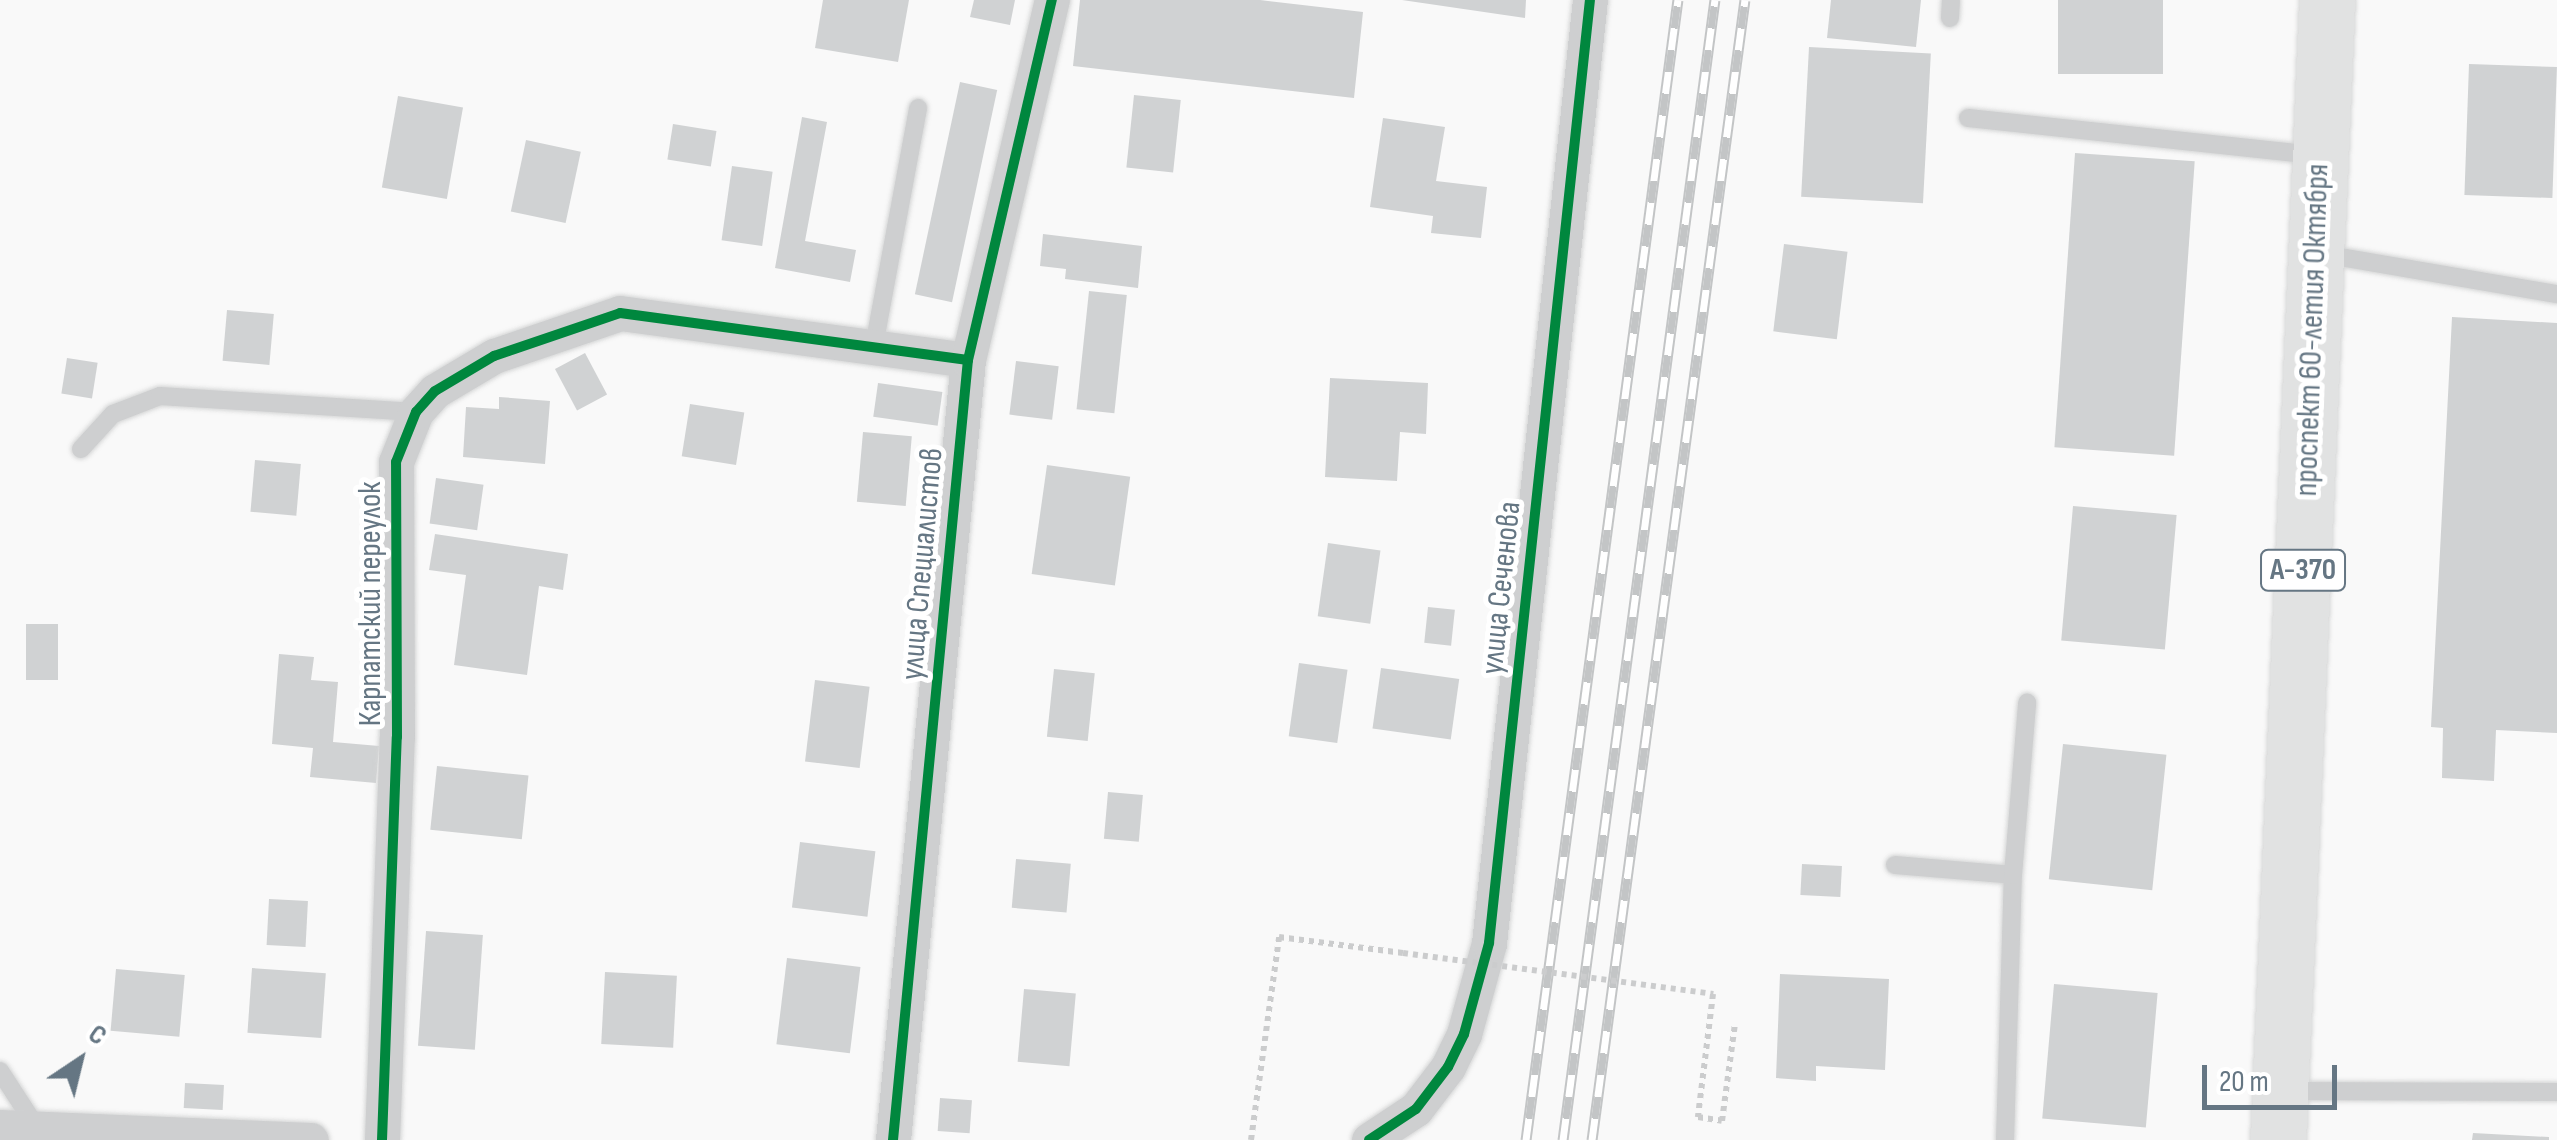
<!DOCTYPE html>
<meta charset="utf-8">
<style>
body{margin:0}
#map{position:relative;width:2557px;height:1140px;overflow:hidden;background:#f9f9f9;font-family:"Sofia Sans Condensed",sans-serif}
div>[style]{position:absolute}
.building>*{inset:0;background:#d0d2d3;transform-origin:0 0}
.path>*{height:6px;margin-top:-3px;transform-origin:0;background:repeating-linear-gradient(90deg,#cbcccd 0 5px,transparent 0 10px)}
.roads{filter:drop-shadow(0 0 2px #d5d6d6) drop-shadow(0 0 2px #d5d6d6)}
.service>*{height:18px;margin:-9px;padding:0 9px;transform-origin:9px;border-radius:9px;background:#cecfd0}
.minor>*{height:35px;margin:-17.5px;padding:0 17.5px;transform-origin:17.5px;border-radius:17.5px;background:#cecfd0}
.trunk>*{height:55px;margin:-27.5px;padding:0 27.5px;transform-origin:27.5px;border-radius:27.5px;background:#e1e2e2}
.rail>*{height:11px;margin-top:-5.5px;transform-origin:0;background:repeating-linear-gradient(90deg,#fff 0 22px,#c3c5c6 0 44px);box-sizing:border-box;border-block:2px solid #c3c5c6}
.path-bridge>*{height:6px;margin-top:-3px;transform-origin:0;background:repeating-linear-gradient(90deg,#cbcccd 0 5px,transparent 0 10px)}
.cycleway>*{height:10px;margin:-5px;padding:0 5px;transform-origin:5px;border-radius:5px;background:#00873e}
span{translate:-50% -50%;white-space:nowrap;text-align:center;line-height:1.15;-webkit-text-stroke:10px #fff;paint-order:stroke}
.shield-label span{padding:2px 8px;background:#fff;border:2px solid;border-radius:8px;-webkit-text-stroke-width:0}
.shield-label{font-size:30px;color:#657683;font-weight:700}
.street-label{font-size:32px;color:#657683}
.north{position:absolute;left:30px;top:1010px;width:100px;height:100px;-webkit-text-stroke:8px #fff;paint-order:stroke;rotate:35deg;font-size:28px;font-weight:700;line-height:40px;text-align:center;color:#657683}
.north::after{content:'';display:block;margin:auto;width:35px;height:45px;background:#657683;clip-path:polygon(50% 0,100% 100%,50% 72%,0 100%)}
.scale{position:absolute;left:2202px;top:1065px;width:135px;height:45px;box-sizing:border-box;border:5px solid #657683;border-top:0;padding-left:12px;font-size:30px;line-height:35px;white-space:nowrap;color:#657683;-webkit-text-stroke:8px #fff;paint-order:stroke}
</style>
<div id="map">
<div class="building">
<div style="clip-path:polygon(823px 0,909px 0,898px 62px,815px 48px)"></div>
<div style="clip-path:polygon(974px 0,1015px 0,1010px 25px,970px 17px)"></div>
<div style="clip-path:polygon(1080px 0,1260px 0,1363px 12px,1354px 98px,1073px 66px)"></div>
<div style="clip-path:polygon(1402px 0,1526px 0,1525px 18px)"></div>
<div style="clip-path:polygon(1831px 0,1921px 0,1916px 47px,1827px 38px)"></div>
<div style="left:2058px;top:0;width:105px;height:74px"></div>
<div style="left:1809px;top:47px;width:122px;height:150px;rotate:3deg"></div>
<div style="left:2469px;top:64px;width:88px;height:131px;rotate:2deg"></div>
<div style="left:960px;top:82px;width:38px;height:217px;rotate:12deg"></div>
<div style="left:1134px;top:95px;width:47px;height:73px;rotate:6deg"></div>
<div style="left:398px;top:96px;width:66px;height:93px;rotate:10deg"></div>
<div style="clip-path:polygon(802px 117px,827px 122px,805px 241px,856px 250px,850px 282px,775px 268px)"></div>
<div style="clip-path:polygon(1383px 118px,1445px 127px,1436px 181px,1487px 187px,1481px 238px,1431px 233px,1433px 216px,1370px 207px)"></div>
<div style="left:673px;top:124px;width:44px;height:36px;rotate:9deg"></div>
<div style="left:526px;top:140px;width:56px;height:73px;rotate:12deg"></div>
<div style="left:2075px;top:153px;width:120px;height:295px;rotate:4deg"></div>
<div style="left:732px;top:166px;width:41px;height:75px;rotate:8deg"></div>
<div style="clip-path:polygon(1043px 234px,1142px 246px,1138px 288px,1065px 279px,1066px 269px,1040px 266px)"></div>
<div style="left:1784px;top:244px;width:64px;height:88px;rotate:7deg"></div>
<div style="left:1089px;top:291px;width:38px;height:119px;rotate:6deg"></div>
<div style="left:227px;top:310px;width:47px;height:51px;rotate:5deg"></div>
<div style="clip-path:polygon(2452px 317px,2557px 323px,2557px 733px,2496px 730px,2494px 781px,2442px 778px,2443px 728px,2431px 727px)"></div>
<div style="left:585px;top:353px;width:47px;height:34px;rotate:62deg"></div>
<div style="left:67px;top:358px;width:31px;height:36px;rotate:9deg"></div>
<div style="left:1016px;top:361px;width:43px;height:54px;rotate:7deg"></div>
<div style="clip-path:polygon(1330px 378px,1428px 383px,1426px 434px,1400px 432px,1397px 481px,1325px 477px)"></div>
<div style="left:878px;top:383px;width:65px;height:34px;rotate:8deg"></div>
<div style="clip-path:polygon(499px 397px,550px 401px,545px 464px,463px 457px,466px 407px,499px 409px)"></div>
<div style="left:690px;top:404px;width:55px;height:53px;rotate:9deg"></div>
<div style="left:863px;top:432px;width:49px;height:70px;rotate:5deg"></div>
<div style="left:255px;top:460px;width:46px;height:52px;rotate:5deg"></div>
<div style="left:1047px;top:465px;width:84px;height:110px;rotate:8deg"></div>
<div style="left:436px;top:478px;width:48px;height:46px;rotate:8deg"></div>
<div style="left:2073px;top:506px;width:104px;height:135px;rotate:5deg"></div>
<div style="clip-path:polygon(435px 534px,568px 554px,563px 590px,539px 586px,527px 675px,454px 665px,466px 575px,429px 570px)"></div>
<div style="left:1328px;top:543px;width:53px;height:74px;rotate:8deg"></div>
<div style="left:1428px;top:607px;width:27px;height:36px;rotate:6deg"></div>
<div style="left:26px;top:624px;width:32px;height:56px"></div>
<div style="clip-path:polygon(279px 654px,314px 657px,311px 680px,338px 682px,333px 742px,379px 746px,376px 783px,310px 777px,313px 748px,272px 744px)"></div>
<div style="left:1299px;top:663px;width:49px;height:74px;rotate:8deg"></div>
<div style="left:1381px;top:668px;width:79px;height:61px;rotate:8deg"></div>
<div style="left:1054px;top:669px;width:41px;height:68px;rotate:6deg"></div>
<div style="left:815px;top:680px;width:55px;height:82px;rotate:7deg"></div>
<div style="left:2063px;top:744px;width:104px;height:136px;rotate:6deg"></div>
<div style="left:437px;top:766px;width:92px;height:64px;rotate:6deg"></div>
<div style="left:1108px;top:792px;width:35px;height:47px;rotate:5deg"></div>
<div style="left:800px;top:842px;width:76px;height:66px;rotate:7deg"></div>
<div style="left:1016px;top:859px;width:55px;height:49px;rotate:5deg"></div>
<div style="left:1802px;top:864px;width:40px;height:31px;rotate:3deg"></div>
<div style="left:269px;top:899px;width:39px;height:46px;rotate:3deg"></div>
<div style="left:426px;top:931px;width:57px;height:115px;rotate:4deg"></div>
<div style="left:787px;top:958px;width:74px;height:87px;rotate:7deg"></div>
<div style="left:252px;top:968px;width:74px;height:65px;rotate:4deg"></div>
<div style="left:116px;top:969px;width:69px;height:62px;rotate:5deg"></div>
<div style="left:605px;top:972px;width:72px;height:72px;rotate:3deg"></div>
<div style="clip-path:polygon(1780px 974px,1889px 979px,1885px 1070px,1816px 1066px,1816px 1081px,1776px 1078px)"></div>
<div style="left:2054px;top:984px;width:104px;height:135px;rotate:5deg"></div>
<div style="left:1024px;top:989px;width:52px;height:73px;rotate:5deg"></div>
<div style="left:185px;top:1083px;width:39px;height:25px;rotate:3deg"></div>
<div style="left:940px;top:1098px;width:32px;height:33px;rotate:4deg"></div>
<div style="clip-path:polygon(2473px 1133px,2549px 1137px,2549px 1140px,2472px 1140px)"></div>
</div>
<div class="path">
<div style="left:1713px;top:994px;width:124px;rotate:97deg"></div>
<div style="left:1698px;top:1117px;width:24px;rotate:9deg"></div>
<div style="left:1722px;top:1121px;width:98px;rotate:-82.4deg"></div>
<div style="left:1251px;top:1140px;width:205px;rotate:-82.1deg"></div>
<div style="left:1279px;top:937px;width:125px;rotate:7.4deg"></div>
</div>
<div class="roads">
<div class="service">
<div style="left:1950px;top:18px;width:18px;rotate:-87deg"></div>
<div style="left:1968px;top:118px;width:349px;rotate:6.1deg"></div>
<div style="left:2322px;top:254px;width:238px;rotate:9.7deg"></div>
<div style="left:874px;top:346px;width:242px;rotate:-79.5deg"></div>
<div style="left:81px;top:449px;width:47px;rotate:-47.6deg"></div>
<div style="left:113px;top:414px;width:50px;rotate:-21deg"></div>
<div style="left:160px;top:396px;width:256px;rotate:3.6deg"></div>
<div style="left:1895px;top:865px;width:118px;rotate:4.8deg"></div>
<div style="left:0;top:1071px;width:68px;rotate:57deg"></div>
<div style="left:2286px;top:1091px;width:271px;rotate:0.2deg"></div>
<div style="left:2005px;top:1140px;width:265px;rotate:-88.3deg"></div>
<div style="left:2013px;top:875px;width:173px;rotate:-85.3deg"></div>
</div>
<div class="minor">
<div style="left:0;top:1127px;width:311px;rotate:2.4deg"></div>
<div style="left:382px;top:1140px;width:403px;rotate:-87.9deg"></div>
<div style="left:397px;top:737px;width:275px;rotate:-90.2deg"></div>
<div style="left:396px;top:462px;width:54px;rotate:-68.2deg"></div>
<div style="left:416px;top:412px;width:28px;rotate:-48deg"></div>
<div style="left:435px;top:391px;width:69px;rotate:-30.7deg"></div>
<div style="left:494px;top:356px;width:133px;rotate:-18.8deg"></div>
<div style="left:620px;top:313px;width:351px;rotate:7.7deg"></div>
<div style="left:893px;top:1140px;width:784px;rotate:-84.51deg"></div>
<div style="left:968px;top:360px;width:370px;rotate:-76.9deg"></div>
<div style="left:1369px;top:1140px;width:56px;rotate:-33.4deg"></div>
<div style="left:1416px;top:1109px;width:53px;rotate:-52.7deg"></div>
<div style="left:1448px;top:1067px;width:37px;rotate:-64deg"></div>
<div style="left:1464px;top:1034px;width:94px;rotate:-74.6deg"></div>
<div style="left:1489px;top:943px;width:948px;rotate:-83.89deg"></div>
</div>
<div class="trunk">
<div style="left:2278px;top:1140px;width:1141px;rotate:-87.54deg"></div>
</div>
</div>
<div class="rail">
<div style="left:1526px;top:1140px;width:1150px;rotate:-82.41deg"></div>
<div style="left:1563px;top:1140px;width:1150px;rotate:-82.41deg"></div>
<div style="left:1592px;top:1140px;width:1150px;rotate:-82.36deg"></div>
</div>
<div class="path-bridge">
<div style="left:1403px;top:953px;width:313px;rotate:7.5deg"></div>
</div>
<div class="cycleway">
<div style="left:382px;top:1140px;width:403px;rotate:-87.9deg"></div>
<div style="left:397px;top:737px;width:275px;rotate:-90.2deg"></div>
<div style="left:396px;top:462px;width:54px;rotate:-68.2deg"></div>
<div style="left:416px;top:412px;width:28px;rotate:-48deg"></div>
<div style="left:435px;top:391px;width:69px;rotate:-30.7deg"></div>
<div style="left:494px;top:356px;width:133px;rotate:-18.8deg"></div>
<div style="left:620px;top:313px;width:351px;rotate:7.7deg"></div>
<div style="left:893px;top:1140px;width:784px;rotate:-84.51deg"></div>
<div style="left:968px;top:360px;width:370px;rotate:-76.9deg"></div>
<div style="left:1369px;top:1140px;width:56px;rotate:-33.4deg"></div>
<div style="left:1416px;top:1109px;width:53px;rotate:-52.7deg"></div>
<div style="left:1448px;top:1067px;width:37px;rotate:-64deg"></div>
<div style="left:1464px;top:1034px;width:94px;rotate:-74.6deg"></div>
<div style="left:1489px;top:943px;width:948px;rotate:-83.89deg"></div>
</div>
<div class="shield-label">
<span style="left:2303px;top:570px">А-370</span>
</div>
<div class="street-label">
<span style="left:2313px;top:330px;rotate:-88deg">проспект 60-летия Октября</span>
<span style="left:923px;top:564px;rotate:-85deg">улица Специалистов</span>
<span style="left:1502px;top:588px;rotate:-84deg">улица Сеченова</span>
<span style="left:371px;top:604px;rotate:-90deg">Карпатский переулок</span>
</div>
<div class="north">С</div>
<div class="scale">20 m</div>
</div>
